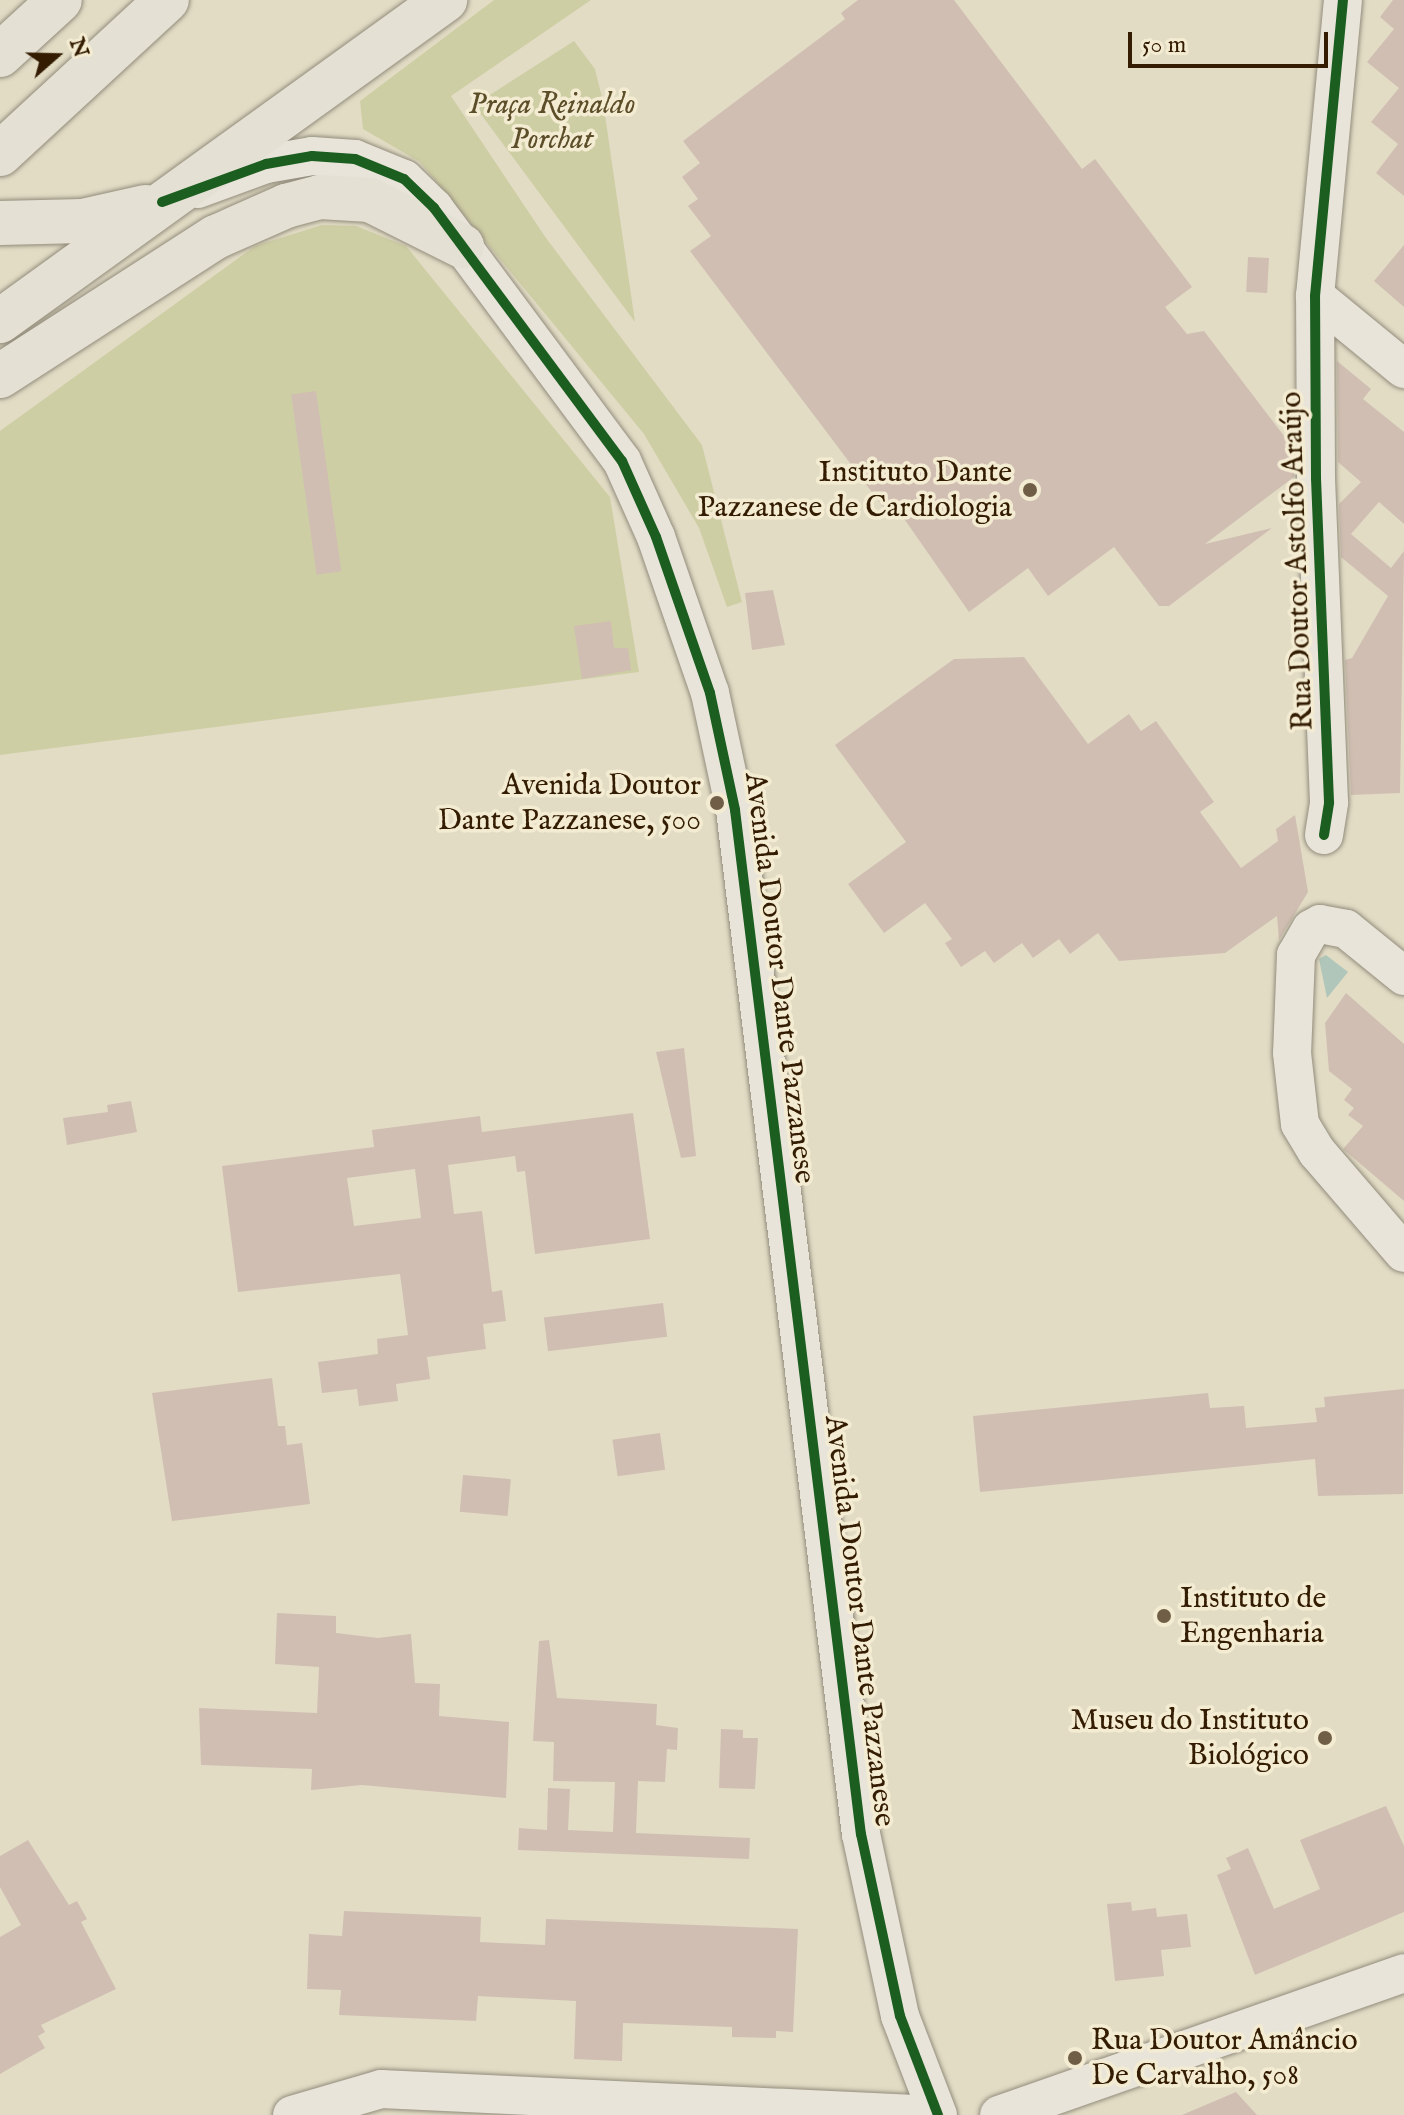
<!DOCTYPE html>
<meta charset="utf-8">
<style>
body{margin:0}
#map{position:relative;width:1404px;height:2115px;overflow:hidden;background:#e2dcc5;font-family:"IM FELL English",serif}
div>[style]{position:absolute}
.green>*{inset:0;background:#cecea5}
.water>*{inset:0;background:#b0c6ba}
.building>*{inset:0;background:#d0beb2;transform-origin:0 0}
.roads{filter:drop-shadow(0 0 2px #928c7c) drop-shadow(0 0 2px #928c7c)}
.minor>*{height:38px;margin:-19px;padding:0 19px;transform-origin:19px;border-radius:19px;background:#e8e4d9}
.major>*{height:44px;margin:-22px;padding:0 22px;transform-origin:22px;border-radius:22px;background:#e4e0d3}
.highway>*{height:44px;margin:-22px;padding:0 22px;transform-origin:22px;border-radius:22px;background:#e4e0d3}
.cycleway>*{height:10px;margin:-5px;padding:0 5px;transform-origin:5px;border-radius:5px;background:#1b5e20}
.dots>*{width:22px;height:22px;translate:-50% -50%;box-sizing:border-box;border:4px solid #f4ecd2;border-radius:50%}
span{translate:-50% -50%;white-space:nowrap;text-align:center;line-height:1.15;-webkit-text-stroke:7px #f4ecd2;paint-order:stroke}
.park-label{font-size:30px;color:#5d4e2a;font-style:italic}
.poi-label{font-size:30px;color:#331c01}
.right{translate:-100% -50%;text-align:right}
.left{translate:0 -50%;text-align:left}
.street-label{font-size:30px;color:#331c01}
.north{position:absolute;left:16px;top:16px;width:80px;height:80px;-webkit-text-stroke:6px #f4ecd2;paint-order:stroke;rotate:70deg;font-size:22px;font-weight:700;line-height:32px;text-align:center;color:#331c01}
.north::after{content:'';display:block;margin:auto;width:28px;height:36px;background:#331c01;clip-path:polygon(50% 0,100% 100%,50% 72%,0 100%)}
.scale{position:absolute;left:1128px;top:32px;width:200px;height:36px;box-sizing:border-box;border:4px solid #331c01;border-top:0;padding-left:10px;font-size:24px;line-height:28px;white-space:nowrap;color:#331c01;-webkit-text-stroke:6px #f4ecd2;paint-order:stroke}
</style>
<div id="map">
<div class="green">
<div style="clip-path:polygon(494px 0,591px 0,451px 96px,546px 238px,702px 445px,742px 602px,727px 607px,699px 528px,644px 434px,420px 162px,363px 129px,360px 101px)"></div>
<div style="clip-path:polygon(574px 41px,595px 69px,603px 101px,635px 322px,474px 105px)"></div>
<div style="clip-path:polygon(322px 225px,356px 226px,406px 246px,610px 497px,639px 672px,0 755px,0 431px,255px 246px)"></div>
</div>
<div class="water">
<div style="clip-path:polygon(1326px 955px,1348px 972px,1327px 998px,1319px 959px)"></div>
</div>
<div class="building">
<div style="clip-path:polygon(858px 0,954px 0,1082px 169px,1095px 159px,1192px 287px,1165px 307px,1187px 334px,1204px 331px,1294px 449px,1294px 477px,1205px 544px,1272px 528px,1169px 606px,1159px 606px,1114px 547px,1048px 596px,1028px 568px,969px 612px,898px 510px,890px 516px,690px 251px,711px 236px,688px 206px,698px 199px,682px 177px,700px 163px,683px 141px,845px 19px,841px 13px)"></div>
<div style="clip-path:polygon(1393px 0,1404px 0,1404px 196px,1376px 173px,1398px 144px,1371px 122px,1399px 88px,1367px 62px,1394px 29px,1380px 17px)"></div>
<div style="clip-path:polygon(1404px 245px,1404px 307px,1374px 281px)"></div>
<div style="left:1248px;top:257px;width:21px;height:35px;rotate:3deg"></div>
<div style="clip-path:polygon(1337px 361px,1371px 389px,1363px 399px,1404px 432px,1404px 524px,1379px 502px,1351px 534px,1391px 568px,1404px 551px,1400px 793px,1351px 795px,1345px 660px,1352px 658px,1388px 596px,1341px 557px,1339px 504px,1361px 482px,1338px 462px)"></div>
<div style="left:316px;top:391px;width:182px;height:25px;rotate:82deg"></div>
<div style="clip-path:polygon(773px 590px,785px 645px,752px 650px,745px 593px)"></div>
<div style="clip-path:polygon(611px 621px,614px 648px,628px 648px,631px 670px,582px 679px,574px 626px)"></div>
<div style="clip-path:polygon(1024px 657px,1088px 744px,1129px 714px,1141px 731px,1156px 721px,1214px 802px,1200px 812px,1241px 868px,1278px 841px,1276px 829px,1295px 815px,1308px 892px,1279px 940px,1277px 916px,1225px 953px,1119px 961px,1098px 933px,1070px 954px,1059px 939px,1033px 958px,1022px 943px,994px 963px,985px 951px,961px 967px,945px 943px,952px 939px,925px 903px,884px 933px,848px 884px,906px 842px,835px 745px,954px 659px)"></div>
<div style="clip-path:polygon(1346px 993px,1404px 1044px,1404px 1201px,1343px 1149px,1363px 1126px,1348px 1115px,1354px 1108px,1344px 1100px,1352px 1089px,1329px 1071px,1325px 1023px)"></div>
<div style="clip-path:polygon(684px 1048px,696px 1156px,681px 1158px,656px 1052px)"></div>
<div style="clip-path:polygon(131px 1101px,137px 1132px,67px 1145px,63px 1118px,108px 1112px,107px 1105px)"></div>
<div style="clip-path:polygon(evenodd,633px 1113px,650px 1239px,535px 1254px,525px 1171px,517px 1172px,515px 1156px,448px 1165px,454px 1214px,482px 1211px,492px 1292px,502px 1290px,506px 1321px,483px 1324px,486px 1349px,427px 1357px,430px 1379px,396px 1384px,398px 1401px,359px 1406px,357px 1389px,322px 1393px,318px 1362px,378px 1354px,377px 1339px,408px 1335px,400px 1274px,238px 1292px,222px 1166px,374px 1147px,372px 1130px,480px 1116px,482px 1132px,633px 1113px,415px 1169px,421px 1218px,354px 1226px,347px 1178px,415px 1169px)"></div>
<div style="left:663px;top:1303px;width:34px;height:120px;rotate:83deg"></div>
<div style="clip-path:polygon(272px 1378px,278px 1426px,285px 1426px,287px 1445px,302px 1443px,310px 1504px,172px 1521px,152px 1393px)"></div>
<div style="clip-path:polygon(1404px 1389px,1403px 1494px,1318px 1496px,1315px 1459px,980px 1492px,973px 1416px,1208px 1393px,1210px 1408px,1244px 1406px,1246px 1428px,1317px 1422px,1315px 1408px,1325px 1407px,1324px 1397px)"></div>
<div style="left:660px;top:1433px;width:37px;height:48px;rotate:82deg"></div>
<div style="left:463px;top:1475px;width:48px;height:37px;rotate:5deg"></div>
<div style="clip-path:polygon(277px 1613px,336px 1616px,336px 1633px,378px 1638px,411px 1634px,415px 1683px,440px 1684px,439px 1716px,509px 1722px,506px 1798px,362px 1785px,311px 1790px,312px 1769px,201px 1765px,199px 1708px,317px 1713px,319px 1667px,275px 1664px)"></div>
<div style="clip-path:polygon(549px 1640px,557px 1698px,657px 1704px,656px 1725px,678px 1728px,677px 1750px,667px 1749px,665px 1782px,638px 1781px,636px 1833px,750px 1838px,749px 1859px,518px 1850px,519px 1828px,547px 1830px,548px 1788px,570px 1789px,568px 1830px,613px 1832px,615px 1782px,553px 1781px,554px 1742px,533px 1741px,539px 1641px)"></div>
<div style="clip-path:polygon(721px 1729px,743px 1730px,743px 1738px,758px 1738px,755px 1789px,719px 1788px)"></div>
<div style="clip-path:polygon(1386px 1806px,1404px 1846px,1404px 1912px,1255px 1975px,1217px 1875px,1231px 1869px,1226px 1858px,1248px 1848px,1274px 1909px,1320px 1889px,1300px 1840px)"></div>
<div style="clip-path:polygon(28px 1840px,69px 1905px,77px 1901px,87px 1919px,81px 1922px,116px 1989px,41px 2025px,45px 2032px,38px 2036px,45px 2048px,0 2074px,0 1937px,21px 1925px,0 1887px,0 1856px)"></div>
<div style="clip-path:polygon(1131px 1902px,1132px 1911px,1156px 1908px,1157px 1917px,1187px 1914px,1191px 1947px,1161px 1950px,1164px 1976px,1115px 1981px,1107px 1904px)"></div>
<div style="clip-path:polygon(344px 1911px,481px 1917px,480px 1942px,545px 1945px,546px 1919px,798px 1929px,793px 2032px,776px 2031px,776px 2038px,732px 2037px,732px 2027px,623px 2023px,622px 2061px,574px 2059px,576px 2001px,478px 1996px,476px 2021px,339px 2015px,341px 1990px,307px 1989px,309px 1934px,342px 1936px)"></div>
<div style="clip-path:polygon(1236px 2092px,1257px 2115px,1182px 2115px)"></div>
</div>
<div class="roads">
<div class="minor">
<div style="left:198px;top:189px;width:72px;rotate:-20.2deg"></div>
<div style="left:266px;top:164px;width:47px;rotate:-9.9deg"></div>
<div style="left:312px;top:156px;width:43px;rotate:4deg"></div>
<div style="left:355px;top:159px;width:53px;rotate:22.2deg"></div>
<div style="left:404px;top:179px;width:42px;rotate:44deg"></div>
<div style="left:434px;top:208px;width:315px;rotate:53.4deg"></div>
<div style="left:622px;top:461px;width:83px;rotate:65.9deg"></div>
<div style="left:656px;top:537px;width:165px;rotate:70.9deg"></div>
<div style="left:710px;top:693px;width:120px;rotate:77.9deg"></div>
<div style="left:735px;top:810px;width:1032px;rotate:82.99deg"></div>
<div style="left:861px;top:1834px;width:186px;rotate:77.9deg"></div>
<div style="left:900px;top:2016px;width:106px;rotate:69deg"></div>
<div style="left:1315px;top:296px;width:115px;rotate:39.4deg"></div>
<div style="left:1324px;top:835px;width:33px;rotate:-81deg"></div>
<div style="left:1329px;top:802px;width:324px;rotate:-92.3deg"></div>
<div style="left:1316px;top:478px;width:182px;rotate:-90.3deg"></div>
<div style="left:1315px;top:296px;width:297px;rotate:-84.6deg"></div>
<div style="left:1404px;top:976px;width:75px;rotate:-141deg"></div>
<div style="left:1346px;top:929px;width:26px;rotate:-169deg"></div>
<div style="left:1320px;top:924px;width:10px;rotate:151deg"></div>
<div style="left:1311px;top:929px;width:30px;rotate:120deg"></div>
<div style="left:1296px;top:955px;width:98px;rotate:92.3deg"></div>
<div style="left:1292px;top:1053px;width:71px;rotate:83.6deg"></div>
<div style="left:1300px;top:1124px;width:33px;rotate:59deg"></div>
<div style="left:1317px;top:1152px;width:133px;rotate:49.3deg"></div>
<div style="left:292px;top:2115px;width:93px;rotate:-16.3deg"></div>
<div style="left:381px;top:2089px;width:556px;rotate:2.68deg"></div>
<div style="left:999px;top:2115px;width:429px;rotate:-19.3deg"></div>
</div>
<div class="major">
<div style="left:0;top:223px;width:83px;rotate:-1.4deg"></div>
<div style="left:83px;top:221px;width:64px;rotate:-12.7deg"></div>
<div style="left:0;top:321px;width:549px;rotate:-35.8deg"></div>
<div style="left:0;top:376px;width:257px;rotate:-32.8deg"></div>
<div style="left:216px;top:237px;width:77px;rotate:-23.9deg"></div>
<div style="left:286px;top:206px;width:35px;rotate:-15deg"></div>
<div style="left:320px;top:197px;width:50px;rotate:3.4deg"></div>
<div style="left:370px;top:200px;width:103px;rotate:26.6deg"></div>
</div>
<div class="highway">
<div style="left:0;top:55px;width:81px;rotate:-42.5deg"></div>
<div style="left:0;top:154px;width:227px;rotate:-42.7deg"></div>
</div>
</div>
<div class="cycleway">
<div style="left:162px;top:202px;width:111px;rotate:-20.1deg"></div>
<div style="left:266px;top:164px;width:47px;rotate:-9.9deg"></div>
<div style="left:312px;top:156px;width:43px;rotate:4deg"></div>
<div style="left:355px;top:159px;width:53px;rotate:22.2deg"></div>
<div style="left:404px;top:179px;width:42px;rotate:44deg"></div>
<div style="left:434px;top:208px;width:315px;rotate:53.4deg"></div>
<div style="left:622px;top:461px;width:83px;rotate:65.9deg"></div>
<div style="left:656px;top:537px;width:165px;rotate:70.9deg"></div>
<div style="left:710px;top:693px;width:120px;rotate:77.9deg"></div>
<div style="left:735px;top:810px;width:1032px;rotate:82.99deg"></div>
<div style="left:861px;top:1834px;width:186px;rotate:77.9deg"></div>
<div style="left:900px;top:2016px;width:106px;rotate:69deg"></div>
<div style="left:1324px;top:835px;width:33px;rotate:-81deg"></div>
<div style="left:1329px;top:802px;width:324px;rotate:-92.3deg"></div>
<div style="left:1316px;top:478px;width:182px;rotate:-90.3deg"></div>
<div style="left:1315px;top:296px;width:297px;rotate:-84.6deg"></div>
</div>
<div class="dots">
<div style="left:1030px;top:490px;background:#705f46"></div>
<div style="left:717px;top:803px;background:#705f46"></div>
<div style="left:1164px;top:1616px;background:#705f46"></div>
<div style="left:1325px;top:1738px;background:#705f46"></div>
<div style="left:1075px;top:2058px;background:#705f46"></div>
</div>
<div class="park-label">
<span style="left:552px;top:122px">Praça Reinaldo<br>Porchat</span>
</div>
<div class="poi-label">
<span class="right" style="left:1012px;top:490px">Instituto Dante<br>Pazzanese de Cardiologia</span>
<span class="right" style="left:701px;top:803px">Avenida Doutor<br>Dante Pazzanese, 500</span>
<span class="left" style="left:1180px;top:1616px">Instituto de<br>Engenharia</span>
<span class="right" style="left:1309px;top:1738px">Museu do Instituto<br>Biológico</span>
<span class="left" style="left:1091px;top:2058px">Rua Doutor Amâncio<br>De Carvalho, 508</span>
</div>
<div class="street-label">
<span style="left:1298px;top:561px;rotate:-92deg">Rua Doutor Astolfo Araújo</span>
<span style="left:779px;top:978px;rotate:83deg">Avenida Doutor Dante Pazzanese</span>
<span style="left:859px;top:1621px;rotate:83deg">Avenida Doutor Dante Pazzanese</span>
</div>
<div class="north">N</div>
<div class="scale">50 m</div>
</div>
